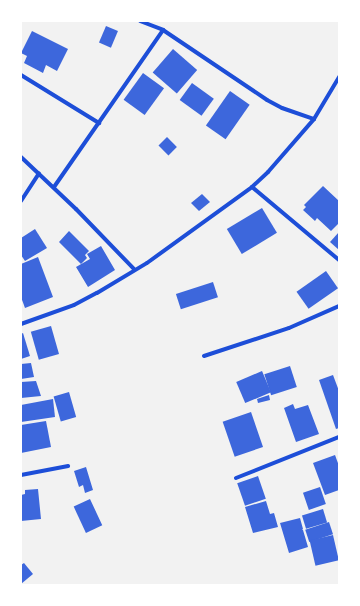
<!DOCTYPE html>
<style>
body{margin:0}
#map{position:relative;width:360px;height:606px;overflow:hidden;background:#f2f2f2;font-family:"Open Sans",sans-serif}
div>[style]{position:absolute}
.building>*{inset:0;background:#3d67dc;transform-origin:0 0}
.minor>*{height:4px;margin:-2px;padding:0 2px;transform-origin:2px;border-radius:2px;background:#1d4ed8}
span{translate:-50% -50%;white-space:nowrap;text-align:center;line-height:1.15;-webkit-text-stroke:3px #fff;paint-order:stroke}
.frame{position:absolute;inset:0;border:22px solid #fff;pointer-events:none}
</style>
<div id="map">
<div class="building">
<div style="left:106px;top:26px;width:13px;height:18px;rotate:23deg"></div>
<div style="clip-path:polygon(32px 31px,68px 49px,57px 71px,46px 65px,43px 73px,24px 63px,27px 56px,21px 53px)"></div>
<div style="left:173px;top:49px;width:32px;height:31px;rotate:41deg"></div>
<div style="left:143px;top:73px;width:26px;height:33px;rotate:36deg"></div>
<div style="left:192px;top:83px;width:27px;height:21px;rotate:36deg"></div>
<div style="left:230px;top:91px;width:24px;height:42px;rotate:35deg"></div>
<div style="left:167px;top:137px;width:14px;height:12px;rotate:45deg"></div>
<div style="clip-path:polygon(323px 186px,339px 201px,339px 223px,331px 231px,317px 218px,315px 221px,303px 210px,306px 207px,304px 205px)"></div>
<div style="clip-path:polygon(202px 194px,210px 202px,199px 211px,191px 203px)"></div>
<div style="left:262px;top:208px;width:29px;height:41px;rotate:59deg"></div>
<div style="clip-path:polygon(35px 229px,47px 248px,25px 261px,21px 255px,21px 238px)"></div>
<div style="clip-path:polygon(69px 231px,89px 251px,85px 255px,87px 258px,81px 264px,59px 242px)"></div>
<div style="clip-path:polygon(339px 232px,339px 250px,330px 242px)"></div>
<div style="clip-path:polygon(101px 246px,115px 270px,88px 287px,76px 267px,90px 259px,87px 254px)"></div>
<div style="clip-path:polygon(38px 257px,53px 297px,25px 308px,21px 297px,21px 264px)"></div>
<div style="left:326px;top:271px;width:21px;height:36px;rotate:55deg"></div>
<div style="left:213px;top:282px;width:16px;height:39px;rotate:72deg"></div>
<div style="left:51px;top:326px;width:29px;height:21px;rotate:74deg"></div>
<div style="clip-path:polygon(23px 333px,30px 356px,21px 359px,21px 334px)"></div>
<div style="clip-path:polygon(31px 363px,34px 377px,21px 379px,21px 364px)"></div>
<div style="left:290px;top:366px;width:22px;height:27px;rotate:72deg"></div>
<div style="left:262px;top:371px;width:23px;height:28px;rotate:67deg"></div>
<div style="clip-path:polygon(333px 375px,339px 391px,339px 428px,336px 429px,319px 380px)"></div>
<div style="clip-path:polygon(36px 381px,41px 396px,21px 398px,21px 382px)"></div>
<div style="left:69px;top:392px;width:26px;height:16px;rotate:74deg"></div>
<div style="clip-path:polygon(269px 395px,270px 400px,258px 403px,257px 399px)"></div>
<div style="clip-path:polygon(53px 399px,55px 417px,21px 422px,21px 405px)"></div>
<div style="clip-path:polygon(293px 404px,295px 409px,308px 405px,319px 434px,296px 442px,284px 408px)"></div>
<div style="left:251px;top:412px;width:37px;height:30px;rotate:71deg"></div>
<div style="clip-path:polygon(46px 421px,51px 447px,21px 453px,21px 425px)"></div>
<div style="clip-path:polygon(335px 455px,339px 466px,339px 490px,325px 495px,313px 463px)"></div>
<div style="clip-path:polygon(86px 467px,93px 490px,85px 493px,83px 485px,79px 487px,74px 471px)"></div>
<div style="left:258px;top:476px;width:24px;height:22px;rotate:71deg"></div>
<div style="left:320px;top:487px;width:18px;height:18px;rotate:71deg"></div>
<div style="clip-path:polygon(38px 489px,41px 519px,21px 521px,21px 495px,25px 494px,25px 490px)"></div>
<div style="left:90px;top:499px;width:29px;height:18px;rotate:65deg"></div>
<div style="clip-path:polygon(266px 501px,270px 514px,274px 513px,278px 527px,253px 533px,245px 507px)"></div>
<div style="left:323px;top:509px;width:14px;height:22px;rotate:73deg"></div>
<div style="clip-path:polygon(300px 518px,303px 529px,302px 530px,303px 530px,308px 547px,289px 553px,280px 523px)"></div>
<div style="left:329px;top:522px;width:13px;height:25px;rotate:72deg"></div>
<div style="left:333px;top:535px;width:26px;height:24px;rotate:77deg"></div>
<div style="clip-path:polygon(24px 563px,33px 574px,21px 584px,21px 565px)"></div>
</div>
<div class="minor">
<div style="left:140px;top:21px;width:25px;rotate:21deg"></div>
<div style="left:163px;top:30px;width:125px;rotate:33.9deg"></div>
<div style="left:267px;top:100px;width:17px;rotate:28deg"></div>
<div style="left:282px;top:108px;width:34px;rotate:19deg"></div>
<div style="left:21px;top:75px;width:92px;rotate:31.6deg"></div>
<div style="left:21px;top:157px;width:76px;rotate:43.4deg"></div>
<div style="left:76px;top:209px;width:83px;rotate:46deg"></div>
<div style="left:54px;top:187px;width:191px;rotate:-55.2deg"></div>
<div style="left:252px;top:187px;width:114px;rotate:40deg"></div>
<div style="left:21px;top:201px;width:33px;rotate:-57deg"></div>
<div style="left:21px;top:324px;width:56px;rotate:-19.7deg"></div>
<div style="left:74px;top:305px;width:26px;rotate:-28deg"></div>
<div style="left:97px;top:293px;width:58px;rotate:-31deg"></div>
<div style="left:147px;top:263px;width:130px;rotate:-35.9deg"></div>
<div style="left:252px;top:187px;width:22px;rotate:-43deg"></div>
<div style="left:268px;top:172px;width:70px;rotate:-49deg"></div>
<div style="left:314px;top:119px;width:49px;rotate:-59.2deg"></div>
<div style="left:204px;top:356px;width:89px;rotate:-18.2deg"></div>
<div style="left:289px;top:328px;width:55px;rotate:-23.7deg"></div>
<div style="left:21px;top:475px;width:48px;rotate:-10.8deg"></div>
<div style="left:236px;top:478px;width:111px;rotate:-21.7deg"></div>
</div>
<div class="frame"></div>
</div>
